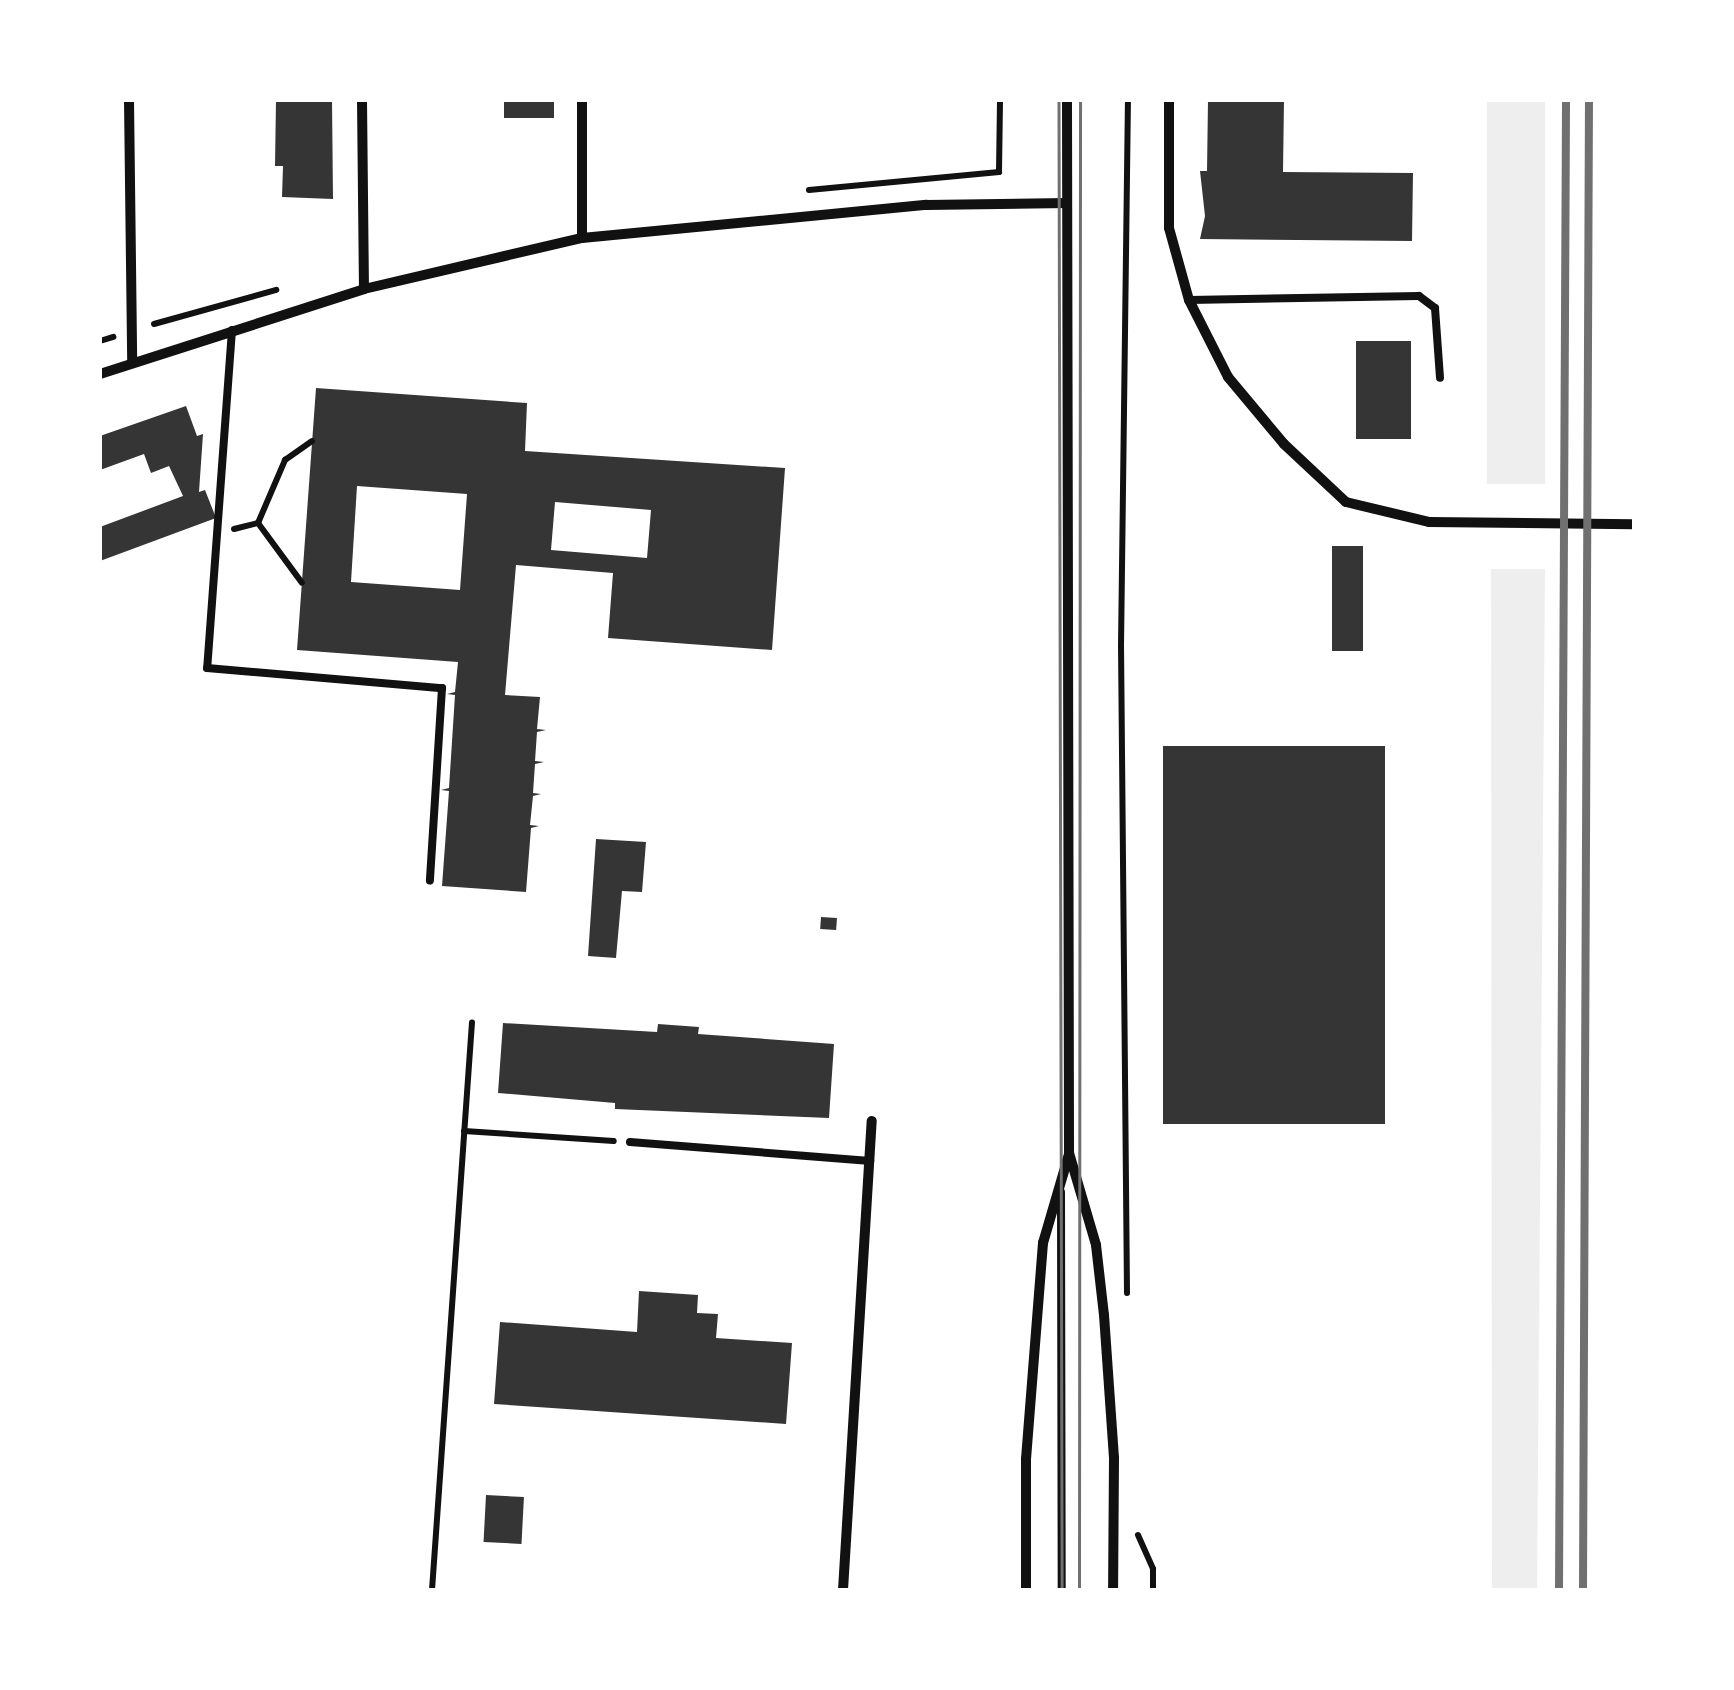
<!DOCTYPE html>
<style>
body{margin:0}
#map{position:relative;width:1734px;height:1690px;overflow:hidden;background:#fff;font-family:"Zilla Slab",serif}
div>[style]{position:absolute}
.green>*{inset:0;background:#eee;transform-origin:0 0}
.building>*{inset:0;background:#353535;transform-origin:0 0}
.path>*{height:6px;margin:-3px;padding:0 3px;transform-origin:3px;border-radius:3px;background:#111}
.service>*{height:8px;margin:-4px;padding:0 4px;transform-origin:4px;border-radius:4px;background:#111}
.minor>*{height:10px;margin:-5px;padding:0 5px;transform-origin:5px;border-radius:5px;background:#111}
.tram>*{height:2.5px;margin:-1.25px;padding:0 1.25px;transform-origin:1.25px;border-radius:1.25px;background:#707070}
.rail>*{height:8px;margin:-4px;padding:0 4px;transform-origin:4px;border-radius:4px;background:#707070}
span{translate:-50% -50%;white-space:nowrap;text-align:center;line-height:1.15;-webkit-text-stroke:9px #fff;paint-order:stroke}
.frame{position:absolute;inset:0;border:102px solid #fff;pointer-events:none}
</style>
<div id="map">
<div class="green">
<div style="left:1487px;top:100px;width:58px;height:384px"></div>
<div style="clip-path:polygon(1491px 569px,1545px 569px,1537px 1590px,1492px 1590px)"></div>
</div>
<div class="building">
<div style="clip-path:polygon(276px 100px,332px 100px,333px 199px,282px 197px,283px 166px,275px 166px)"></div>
<div style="left:504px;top:100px;width:50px;height:18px"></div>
<div style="clip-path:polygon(1208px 100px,1284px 100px,1283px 172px,1413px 173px,1412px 241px,1200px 239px,1205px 216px,1200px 171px,1207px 171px)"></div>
<div style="left:1356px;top:341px;width:55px;height:98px"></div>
<div style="clip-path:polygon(evenodd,316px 388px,527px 403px,525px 451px,785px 468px,772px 650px,608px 638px,613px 573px,516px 565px,505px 695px,540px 697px,537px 729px,546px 730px,537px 732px,535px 761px,544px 762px,535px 764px,533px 793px,541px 794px,533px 796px,530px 825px,539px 826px,531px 828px,526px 892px,442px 886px,449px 791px,441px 790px,449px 788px,455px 695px,447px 694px,455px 692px,458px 662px,297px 650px,316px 388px,357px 486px,467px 494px,460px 590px,351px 582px,357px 486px,316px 388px,555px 502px,651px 510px,647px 558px,551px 550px,555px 502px)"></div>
<div style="clip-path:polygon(186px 406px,197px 436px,203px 434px,199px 492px,205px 490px,216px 518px,100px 561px,100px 527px,183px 496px,169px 466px,151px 473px,144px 454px,100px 470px,100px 436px)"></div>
<div style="left:1332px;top:546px;width:31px;height:105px"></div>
<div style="left:1163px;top:746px;width:222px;height:378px"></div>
<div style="clip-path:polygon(596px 839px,646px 842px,642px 892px,622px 891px,616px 958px,588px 956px)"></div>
<div style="left:821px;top:917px;width:16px;height:12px;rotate:4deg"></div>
<div style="clip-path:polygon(503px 1023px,657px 1032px,658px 1024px,699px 1027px,698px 1034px,834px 1044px,829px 1118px,615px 1109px,615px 1103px,498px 1093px)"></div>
<div style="clip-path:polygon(639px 1291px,698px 1295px,697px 1313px,718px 1314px,716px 1338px,792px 1343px,786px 1424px,494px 1404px,500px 1322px,637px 1332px)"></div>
<div style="left:486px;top:1495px;width:38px;height:47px;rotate:3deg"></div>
</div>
<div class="path">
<div style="left:809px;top:190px;width:191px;rotate:-5.4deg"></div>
<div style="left:999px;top:172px;width:72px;rotate:-89.2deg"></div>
<div style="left:154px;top:324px;width:127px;rotate:-15.6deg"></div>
<div style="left:100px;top:341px;width:14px;rotate:-17deg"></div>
<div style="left:258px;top:523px;width:69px;rotate:-66.8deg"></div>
<div style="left:285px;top:460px;width:33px;rotate:-35deg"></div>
<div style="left:234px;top:529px;width:25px;rotate:-14deg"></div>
<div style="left:258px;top:523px;width:74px;rotate:53.7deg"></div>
<div style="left:464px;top:1131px;width:150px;rotate:3.8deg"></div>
<div style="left:1127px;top:1293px;width:647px;rotate:-90.53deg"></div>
<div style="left:1121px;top:646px;width:546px;rotate:-89.27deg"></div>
<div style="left:1138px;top:1535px;width:37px;rotate:66deg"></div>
<div style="left:1153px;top:1569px;width:21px;rotate:90deg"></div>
<div style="left:432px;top:1590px;width:569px;rotate:-85.97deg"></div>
</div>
<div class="service">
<div style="left:1189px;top:300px;width:230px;rotate:-1deg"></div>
<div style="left:1419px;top:296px;width:20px;rotate:37deg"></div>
<div style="left:1435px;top:308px;width:70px;rotate:85.9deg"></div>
<div style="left:232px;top:330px;width:339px;rotate:94.2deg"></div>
<div style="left:207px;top:668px;width:236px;rotate:4.9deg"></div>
<div style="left:442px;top:688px;width:193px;rotate:93.6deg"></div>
<div style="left:630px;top:1142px;width:241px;rotate:4.5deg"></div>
<div style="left:1061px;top:1192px;width:398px;rotate:89.9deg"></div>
</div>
<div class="minor">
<div style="left:129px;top:100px;width:262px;rotate:89.3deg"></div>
<div style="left:362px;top:100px;width:189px;rotate:89.4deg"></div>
<div style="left:1067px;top:100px;width:1053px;rotate:89.89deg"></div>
<div style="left:1069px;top:1153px;width:96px;rotate:73.6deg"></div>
<div style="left:1096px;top:1245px;width:70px;rotate:83.5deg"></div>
<div style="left:1104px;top:1315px;width:143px;rotate:86deg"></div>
<div style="left:1114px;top:1458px;width:132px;rotate:90.4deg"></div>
<div style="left:1169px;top:100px;width:128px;rotate:90deg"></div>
<div style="left:1169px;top:228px;width:75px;rotate:74.5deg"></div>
<div style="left:1189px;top:300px;width:86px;rotate:63.1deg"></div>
<div style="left:1228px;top:377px;width:87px;rotate:50.1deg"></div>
<div style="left:1284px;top:444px;width:85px;rotate:43.1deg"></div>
<div style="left:1346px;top:502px;width:85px;rotate:13.5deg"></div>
<div style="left:1429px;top:522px;width:205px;rotate:0.6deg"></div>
<div style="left:582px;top:238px;width:138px;rotate:-90deg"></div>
<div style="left:100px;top:374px;width:277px;rotate:-17.8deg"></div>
<div style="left:364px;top:289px;width:224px;rotate:-13.2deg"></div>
<div style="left:582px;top:238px;width:346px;rotate:-5.5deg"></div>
<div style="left:926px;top:205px;width:141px;rotate:-0.8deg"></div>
<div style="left:843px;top:1590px;width:470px;rotate:-86.5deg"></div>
<div style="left:1026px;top:1590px;width:131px;rotate:-90deg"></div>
<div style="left:1026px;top:1459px;width:217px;rotate:-85.5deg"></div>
<div style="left:1043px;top:1243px;width:93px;rotate:-73.7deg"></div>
</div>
<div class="tram">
<div style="left:1059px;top:100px;width:1490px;rotate:89.88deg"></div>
<div style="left:1079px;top:1590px;width:1490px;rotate:-89.96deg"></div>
</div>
<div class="rail">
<div style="left:1559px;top:1590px;width:1490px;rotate:-89.73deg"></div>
<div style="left:1583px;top:1590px;width:1490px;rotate:-89.77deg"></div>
</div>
<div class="frame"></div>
</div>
